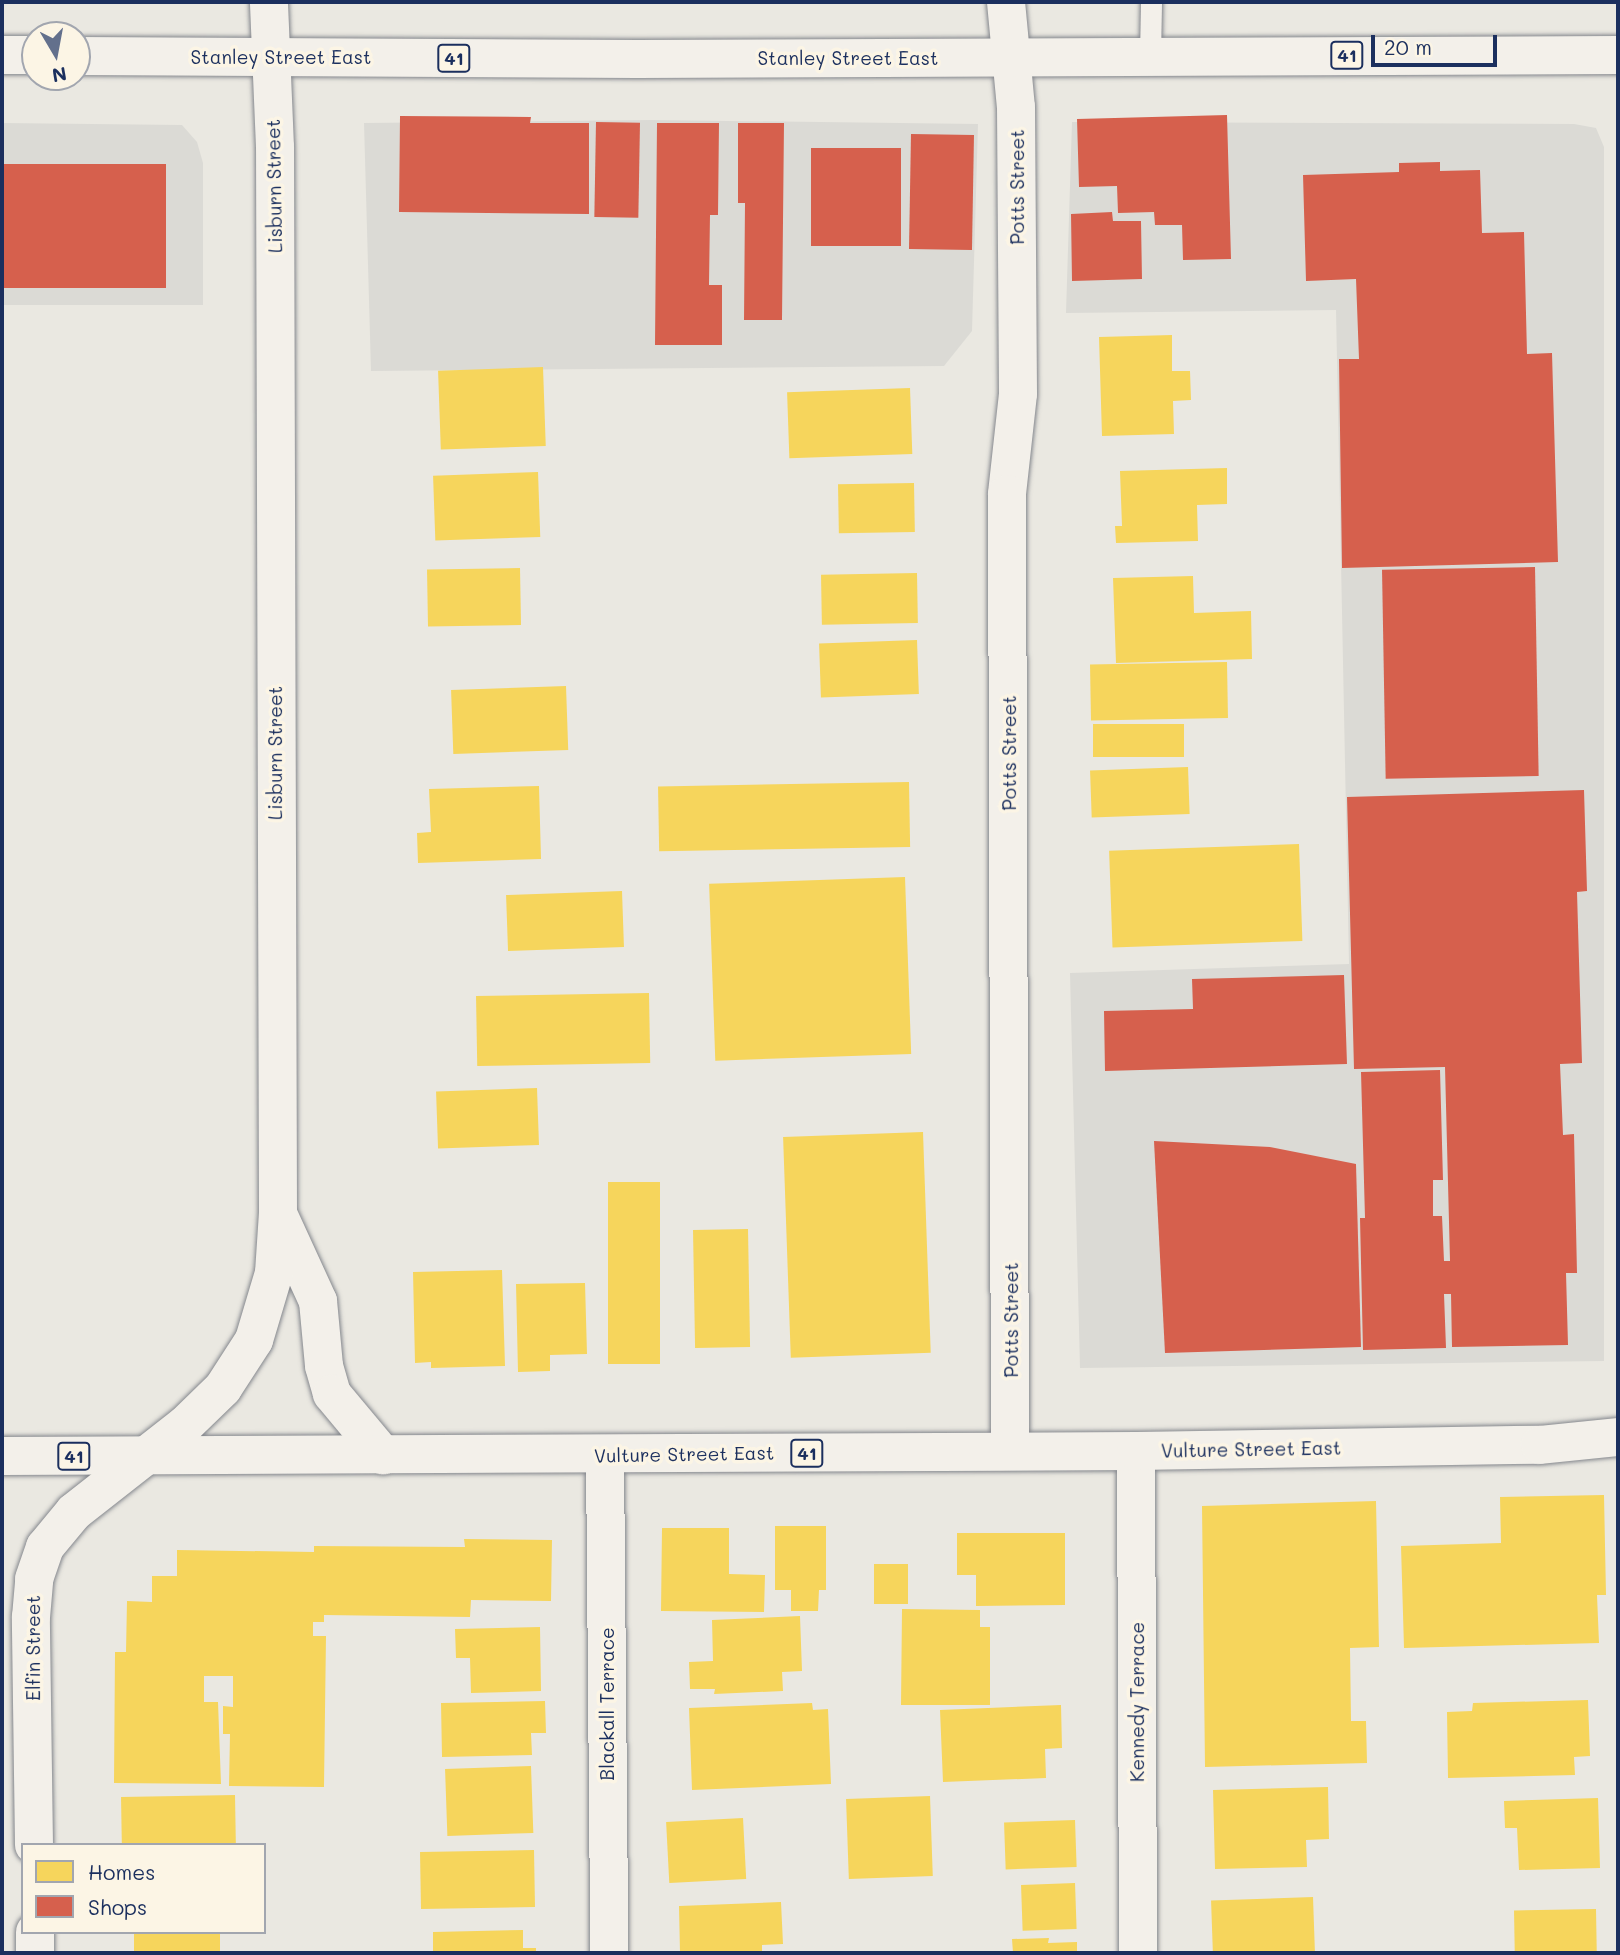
<!DOCTYPE html>
<style>
body{margin:0}
#map{position:relative;width:1620px;height:1955px;overflow:hidden;background:#eae8e1;font-family:Mali,sans-serif}
div>[style]{position:absolute}
.built>*{inset:0;background:#dbdad5}
.homes>*{inset:0;background:#f6d55c;transform-origin:0 0}
.shops>*{inset:0;background:#d6604d;transform-origin:0 0}
.roads{filter:drop-shadow(0 0 2px #84878d) drop-shadow(0 0 2px #84878d)}
.service>*{height:21px;margin:-10.5px;padding:0 10.5px;transform-origin:10.5px;border-radius:10.5px;background:#f3f0ea}
.minor>*{height:38px;margin:-19px;padding:0 19px;transform-origin:19px;border-radius:19px;background:#f3f0ea}
.secondary>*{height:38px;margin:-19px;padding:0 19px;transform-origin:19px;border-radius:19px;background:#f3f0ea}
.primary>*{height:38px;margin:-19px;padding:0 19px;transform-origin:19px;border-radius:19px;background:#f3f0ea}
span{translate:-50% -50%;white-space:nowrap;text-align:center;line-height:1.15;-webkit-text-stroke:7px #fcf5e5;paint-order:stroke}
.shield-label span{padding:2px 5px;background:#fcf5e5;border:2px solid;border-radius:5px;-webkit-text-stroke-width:0}
.shield-label{font-size:18px;color:#1b2f5e;font-weight:700}
.street-label{font-size:19px;color:#1b2f5e}
.frame{position:absolute;inset:0;border:4px solid #1b2f5e;pointer-events:none}
.legend{position:absolute;left:21px;top:1843px;width:245px;height:91px;box-sizing:border-box;background:#fcf5e5;border:2px solid #a2a6af;margin:0;padding:9px 12px;list-style:none;font-size:21px;color:#1b2f5e}
.legend li{display:flex;align-items:center;gap:14px;height:35px}
.legend b{width:35px;border:2px solid #a2a6af}
.north{position:absolute;left:21px;top:21px;width:70px;height:70px;box-sizing:border-box;background:#fcf5e5;border:2px solid #a2a6af;border-radius:50%;rotate:170deg;font-size:19px;font-weight:700;line-height:28px;text-align:center;color:#1b2f5e}
.north::after{content:'';display:block;margin:auto;width:24px;height:32px;background:#63708c;clip-path:polygon(50% 0,100% 100%,50% 72%,0 100%)}
.scale{position:absolute;left:1371px;top:35px;width:126px;height:32px;box-sizing:border-box;border:4px solid #1b2f5e;border-top:0;padding-left:9px;font-size:21px;line-height:24px;white-space:nowrap;color:#1b2f5e;-webkit-text-stroke:5px #fcf5e5;paint-order:stroke}
</style>
<div id="map">
<div class="built">
<div style="clip-path:polygon(651px 120px,978px 124px,972px 331px,944px 366px,371px 371px,364px 123px)"></div>
<div style="clip-path:polygon(1072px 122px,1574px 124px,1596px 128px,1604px 147px,1604px 1361px,1080px 1368px,1070px 973px,1349px 964px,1336px 310px,1066px 313px)"></div>
<div style="clip-path:polygon(2px 123px,182px 125px,197px 142px,203px 163px,203px 305px,2px 305px)"></div>
</div>
<div class="homes">
<div style="clip-path:polygon(1172px 335px,1172px 371px,1190px 371px,1191px 400px,1173px 401px,1174px 434px,1102px 436px,1099px 337px)"></div>
<div style="left:543px;top:367px;width:79px;height:105px;rotate:88deg"></div>
<div style="left:910px;top:388px;width:66px;height:123px;rotate:88deg"></div>
<div style="clip-path:polygon(1227px 468px,1227px 504px,1197px 505px,1198px 541px,1116px 543px,1115px 526px,1122px 526px,1120px 471px)"></div>
<div style="left:538px;top:472px;width:65px;height:105px;rotate:88deg"></div>
<div style="left:914px;top:483px;width:49px;height:76px;rotate:89deg"></div>
<div style="left:520px;top:568px;width:57px;height:93px;rotate:89deg"></div>
<div style="left:917px;top:573px;width:50px;height:96px;rotate:89deg"></div>
<div style="clip-path:polygon(1193px 576px,1194px 613px,1251px 611px,1252px 659px,1116px 663px,1113px 578px)"></div>
<div style="left:917px;top:640px;width:54px;height:98px;rotate:88deg"></div>
<div style="left:1227px;top:662px;width:56px;height:137px;rotate:89deg"></div>
<div style="left:566px;top:686px;width:64px;height:115px;rotate:88deg"></div>
<div style="left:1184px;top:724px;width:33px;height:91px;rotate:90deg"></div>
<div style="left:1188px;top:767px;width:47px;height:98px;rotate:88deg"></div>
<div style="left:909px;top:782px;width:65px;height:251px;rotate:89deg"></div>
<div style="clip-path:polygon(539px 786px,541px 859px,418px 863px,417px 833px,431px 832px,429px 789px)"></div>
<div style="left:1299px;top:844px;width:97px;height:190px;rotate:88deg"></div>
<div style="left:905px;top:877px;width:177px;height:196px;rotate:88deg"></div>
<div style="left:622px;top:891px;width:56px;height:116px;rotate:88deg"></div>
<div style="left:649px;top:993px;width:70px;height:173px;rotate:89deg"></div>
<div style="left:537px;top:1088px;width:57px;height:101px;rotate:88deg"></div>
<div style="left:923px;top:1132px;width:221px;height:140px;rotate:88deg"></div>
<div style="left:660px;top:1182px;width:182px;height:52px;rotate:90deg"></div>
<div style="left:748px;top:1229px;width:118px;height:55px;rotate:89deg"></div>
<div style="clip-path:polygon(502px 1270px,505px 1366px,431px 1368px,431px 1362px,415px 1363px,413px 1272px)"></div>
<div style="clip-path:polygon(585px 1283px,587px 1354px,550px 1355px,550px 1371px,518px 1372px,516px 1284px)"></div>
<div style="clip-path:polygon(1604px 1495px,1606px 1595px,1597px 1595px,1599px 1643px,1404px 1648px,1401px 1546px,1501px 1543px,1500px 1497px)"></div>
<div style="clip-path:polygon(1376px 1501px,1379px 1647px,1350px 1648px,1351px 1721px,1366px 1721px,1367px 1763px,1205px 1767px,1202px 1506px)"></div>
<div style="clip-path:polygon(775px 1526px,826px 1526px,826px 1590px,819px 1590px,818px 1611px,791px 1611px,791px 1590px,775px 1590px)"></div>
<div style="clip-path:polygon(662px 1528px,729px 1528px,729px 1574px,765px 1575px,764px 1612px,661px 1611px)"></div>
<div style="clip-path:polygon(957px 1533px,1065px 1533px,1065px 1605px,976px 1606px,976px 1575px,957px 1575px)"></div>
<div style="clip-path:polygon(464px 1539px,552px 1540px,551px 1601px,471px 1600px,470px 1617px,324px 1615px,324px 1622px,313px 1622px,313px 1636px,326px 1636px,324px 1787px,229px 1786px,230px 1734px,223px 1734px,223px 1706px,233px 1707px,233px 1676px,204px 1676px,204px 1702px,218px 1702px,221px 1784px,114px 1783px,115px 1652px,126px 1652px,127px 1601px,152px 1602px,152px 1576px,177px 1576px,177px 1550px,314px 1552px,314px 1546px,465px 1547px)"></div>
<div style="left:874px;top:1564px;width:34px;height:40px"></div>
<div style="clip-path:polygon(902px 1609px,980px 1610px,980px 1627px,990px 1627px,990px 1705px,901px 1705px)"></div>
<div style="clip-path:polygon(800px 1616px,802px 1671px,782px 1672px,783px 1691px,714px 1694px,715px 1689px,690px 1689px,689px 1662px,713px 1661px,712px 1620px)"></div>
<div style="clip-path:polygon(540px 1627px,541px 1691px,471px 1693px,470px 1658px,456px 1658px,455px 1629px)"></div>
<div style="clip-path:polygon(1588px 1700px,1590px 1756px,1574px 1757px,1575px 1775px,1448px 1778px,1447px 1712px,1472px 1711px,1473px 1703px)"></div>
<div style="clip-path:polygon(545px 1701px,546px 1733px,531px 1733px,532px 1755px,442px 1757px,441px 1703px)"></div>
<div style="clip-path:polygon(812px 1703px,813px 1710px,828px 1709px,831px 1784px,692px 1790px,689px 1708px)"></div>
<div style="clip-path:polygon(1061px 1705px,1062px 1748px,1045px 1749px,1046px 1778px,943px 1782px,940px 1710px)"></div>
<div style="left:531px;top:1766px;width:67px;height:86px;rotate:88deg"></div>
<div style="clip-path:polygon(1328px 1787px,1329px 1839px,1306px 1840px,1307px 1867px,1215px 1869px,1213px 1790px)"></div>
<div style="left:235px;top:1795px;width:50px;height:114px;rotate:89deg"></div>
<div style="left:930px;top:1796px;width:80px;height:84px;rotate:88deg"></div>
<div style="clip-path:polygon(1598px 1798px,1600px 1868px,1519px 1870px,1517px 1828px,1505px 1828px,1504px 1801px)"></div>
<div style="left:743px;top:1818px;width:61px;height:77px;rotate:87deg"></div>
<div style="left:1075px;top:1820px;width:47px;height:71px;rotate:88deg"></div>
<div style="left:534px;top:1850px;width:57px;height:114px;rotate:89deg"></div>
<div style="left:1075px;top:1883px;width:46px;height:54px;rotate:88deg"></div>
<div style="left:1313px;top:1897px;width:56px;height:102px;rotate:88deg"></div>
<div style="clip-path:polygon(781px 1902px,783px 1944px,762px 1945px,762px 1953px,680px 1953px,679px 1906px)"></div>
<div style="left:1596px;top:1909px;width:44px;height:82px;rotate:89deg"></div>
<div style="clip-path:polygon(523px 1930px,523px 1948px,536px 1948px,536px 1953px,433px 1953px,433px 1932px)"></div>
<div style="left:134px;top:1932px;width:86px;height:21px"></div>
<div style="clip-path:polygon(1049px 1938px,1048px 1943px,1077px 1942px,1077px 1953px,1013px 1953px,1012px 1939px)"></div>
</div>
<div class="shops">
<div style="clip-path:polygon(1227px 115px,1231px 259px,1183px 260px,1182px 225px,1155px 225px,1154px 212px,1118px 213px,1117px 186px,1079px 187px,1077px 119px)"></div>
<div style="clip-path:polygon(400px 116px,531px 117px,530px 123px,589px 123px,589px 214px,399px 212px)"></div>
<div style="left:596px;top:122px;width:44px;height:95px;rotate:1deg"></div>
<div style="clip-path:polygon(657px 123px,719px 123px,718px 215px,710px 215px,709px 285px,722px 285px,722px 345px,655px 345px)"></div>
<div style="clip-path:polygon(738px 123px,784px 123px,782px 320px,744px 320px,745px 203px,738px 203px)"></div>
<div style="left:911px;top:134px;width:63px;height:115px;rotate:1deg"></div>
<div style="left:811px;top:148px;width:90px;height:98px"></div>
<div style="clip-path:polygon(1440px 162px,1440px 171px,1480px 170px,1482px 233px,1524px 232px,1527px 354px,1552px 353px,1558px 562px,1342px 568px,1339px 359px,1359px 359px,1356px 279px,1306px 281px,1303px 175px,1399px 172px,1399px 163px)"></div>
<div style="left:166px;top:164px;width:124px;height:164px;rotate:90deg"></div>
<div style="clip-path:polygon(1112px 212px,1113px 221px,1141px 221px,1142px 279px,1072px 281px,1071px 214px)"></div>
<div style="left:1535px;top:567px;width:209px;height:153px;rotate:89deg"></div>
<div style="clip-path:polygon(1584px 790px,1587px 891px,1577px 892px,1582px 1063px,1560px 1064px,1563px 1135px,1574px 1134px,1577px 1273px,1566px 1273px,1568px 1345px,1452px 1347px,1451px 1294px,1444px 1294px,1446px 1348px,1363px 1350px,1360px 1218px,1365px 1218px,1361px 1072px,1440px 1070px,1443px 1180px,1433px 1180px,1433px 1216px,1442px 1216px,1444px 1261px,1450px 1261px,1445px 1067px,1354px 1069px,1347px 797px)"></div>
<div style="clip-path:polygon(1344px 975px,1347px 1064px,1105px 1071px,1104px 1011px,1193px 1009px,1192px 979px)"></div>
<div style="clip-path:polygon(1154px 1141px,1270px 1147px,1356px 1164px,1361px 1347px,1165px 1353px)"></div>
</div>
<div class="roads">
<div class="service">
<div style="left:1150px;top:56px;width:54px;rotate:-88.9deg"></div>
</div>
<div class="minor">
<div style="left:1006px;top:2px;width:105px;rotate:84.6deg"></div>
<div style="left:1016px;top:107px;width:287px;rotate:89.6deg"></div>
<div style="left:1018px;top:394px;width:101px;rotate:96.3deg"></div>
<div style="left:1007px;top:494px;width:956px;rotate:89.82deg"></div>
<div style="left:1136px;top:1451px;width:502px;rotate:89.77deg"></div>
<div style="left:605px;top:1455px;width:498px;rotate:89.5deg"></div>
</div>
<div class="secondary">
<div style="left:279px;top:1216px;width:94px;rotate:65.4deg"></div>
<div style="left:318px;top:1301px;width:65px;rotate:84.7deg"></div>
<div style="left:324px;top:1366px;width:29px;rotate:74deg"></div>
<div style="left:332px;top:1394px;width:80px;rotate:50.1deg"></div>
<div style="left:34px;top:1845px;width:228px;rotate:-90.8deg"></div>
<div style="left:31px;top:1617px;width:38px;rotate:-85deg"></div>
<div style="left:34px;top:1579px;width:34px;rotate:-71deg"></div>
<div style="left:45px;top:1547px;width:45px;rotate:-50.4deg"></div>
<div style="left:74px;top:1512px;width:141px;rotate:-38.1deg"></div>
<div style="left:185px;top:1425px;width:53px;rotate:-44.2deg"></div>
<div style="left:223px;top:1388px;width:57px;rotate:-57.1deg"></div>
<div style="left:254px;top:1340px;width:70px;rotate:-73.4deg"></div>
<div style="left:274px;top:1273px;width:60px;rotate:-86.2deg"></div>
<div style="left:278px;top:1213px;width:1066px;rotate:-90.16deg"></div>
<div style="left:275px;top:147px;width:145px;rotate:-92.4deg"></div>
<div style="left:35px;top:1932px;width:21px;rotate:90deg"></div>
</div>
<div class="primary">
<div style="left:2px;top:55px;width:33px"></div>
<div style="left:77px;top:56px;width:560px;rotate:0.31deg"></div>
<div style="left:637px;top:59px;width:981px;rotate:-0.23deg"></div>
<div style="left:2px;top:1456px;width:1134px;rotate:-0.25deg"></div>
<div style="left:1136px;top:1451px;width:404px;rotate:-0.9deg"></div>
<div style="left:1540px;top:1445px;width:78px;rotate:-5.9deg"></div>
</div>
</div>
<div class="shield-label">
<span style="left:1347px;top:55px">41</span>
<span style="left:454px;top:58px">41</span>
<span style="left:807px;top:1453px">41</span>
<span style="left:74px;top:1456px">41</span>
</div>
<div class="street-label">
<span style="left:281px;top:57px">Stanley Street East</span>
<span style="left:848px;top:58px">Stanley Street East</span>
<span style="left:274px;top:186px;rotate:-91deg">Lisburn Street</span>
<span style="left:1017px;top:187px;rotate:-90deg">Potts Street</span>
<span style="left:275px;top:753px;rotate:-90deg">Lisburn Street</span>
<span style="left:1009px;top:753px;rotate:-90deg">Potts Street</span>
<span style="left:1011px;top:1320px;rotate:-90deg">Potts Street</span>
<span style="left:1251px;top:1449px;rotate:-1deg">Vulture Street East</span>
<span style="left:684px;top:1454px;rotate:-1deg">Vulture Street East</span>
<span style="left:33px;top:1648px;rotate:-90deg">Elfin Street</span>
<span style="left:1137px;top:1702px;rotate:-90deg">Kennedy Terrace</span>
<span style="left:607px;top:1704px;rotate:-90deg">Blackall Terrace</span>
</div>
<div class="frame"></div>
<ul class="legend">
<li><b style="height:19px;background:#f6d55c"></b>Homes</li>
<li><b style="height:19px;background:#d6604d"></b>Shops</li>
</ul>
<div class="north">N</div>
<div class="scale">20 m</div>
</div>
